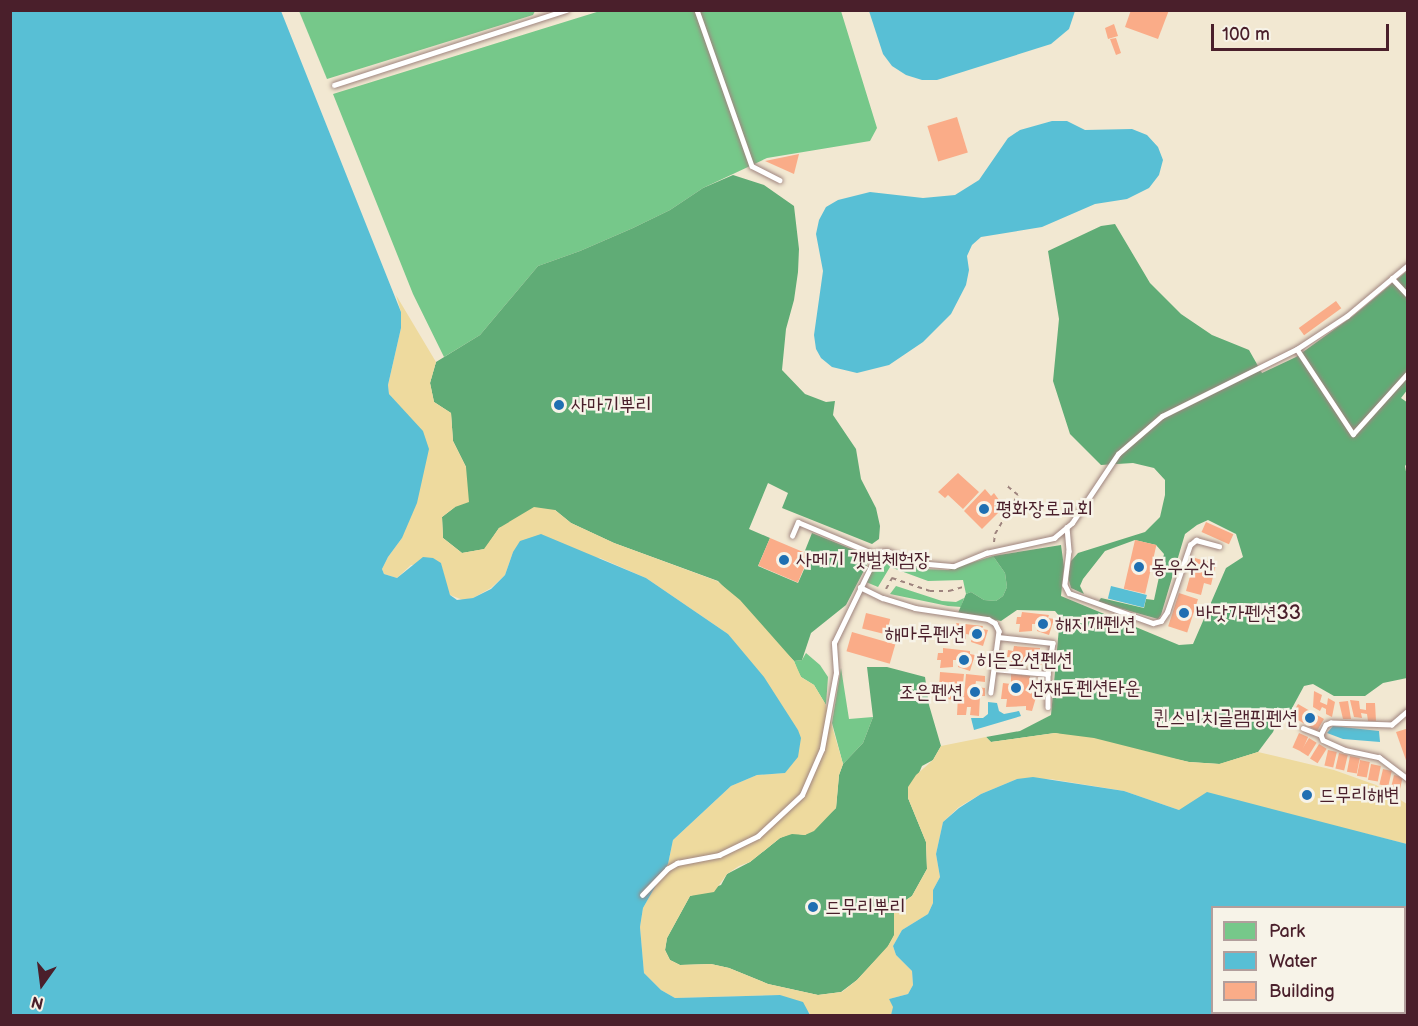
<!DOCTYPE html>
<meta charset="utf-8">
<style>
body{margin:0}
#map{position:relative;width:1418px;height:1026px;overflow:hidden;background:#f2e8d2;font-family:"Balsamiq Sans","Poor Story",sans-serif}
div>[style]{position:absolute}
.green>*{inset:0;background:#76c88a}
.forest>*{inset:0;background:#60ac76}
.sand>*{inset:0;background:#eeda9e}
.water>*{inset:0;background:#58bfd5;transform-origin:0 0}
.building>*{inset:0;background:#faac88;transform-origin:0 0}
.path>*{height:2px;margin-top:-1px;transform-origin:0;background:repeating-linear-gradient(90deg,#9e847e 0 4.5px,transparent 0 9px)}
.roads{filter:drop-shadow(0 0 2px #9e847e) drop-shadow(0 0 2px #9e847e)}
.service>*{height:4.5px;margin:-2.25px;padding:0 2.25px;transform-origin:2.25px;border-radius:2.25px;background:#fff}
.dots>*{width:16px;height:16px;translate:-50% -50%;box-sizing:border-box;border:3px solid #f7f3e8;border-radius:50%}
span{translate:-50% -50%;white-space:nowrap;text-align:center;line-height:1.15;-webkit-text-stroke:5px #f7f3e8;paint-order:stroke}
.poi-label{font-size:20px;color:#4a1f2b}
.left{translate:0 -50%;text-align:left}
.right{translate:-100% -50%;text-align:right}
.frame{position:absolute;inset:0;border:12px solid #4a1f2b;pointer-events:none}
.legend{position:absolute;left:1211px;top:906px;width:195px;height:108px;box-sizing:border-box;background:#f7f3e8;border:2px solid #b29e9c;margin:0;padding:8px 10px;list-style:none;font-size:18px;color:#4a1f2b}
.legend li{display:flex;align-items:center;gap:12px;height:30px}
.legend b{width:30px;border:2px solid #b29e9c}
.north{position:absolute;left:12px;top:954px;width:60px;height:60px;-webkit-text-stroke:4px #f7f3e8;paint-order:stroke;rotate:194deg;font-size:16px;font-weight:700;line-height:24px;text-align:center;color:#4a1f2b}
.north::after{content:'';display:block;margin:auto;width:21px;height:27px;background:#4a1f2b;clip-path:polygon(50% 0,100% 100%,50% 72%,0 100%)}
.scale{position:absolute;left:1211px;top:24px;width:178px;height:27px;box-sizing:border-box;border:3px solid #4a1f2b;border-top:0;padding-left:8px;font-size:18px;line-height:21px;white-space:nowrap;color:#4a1f2b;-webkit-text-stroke:4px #f7f3e8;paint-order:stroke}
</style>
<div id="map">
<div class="green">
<div style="clip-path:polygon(299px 11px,535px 11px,533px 15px,327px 79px)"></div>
<div style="clip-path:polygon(600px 11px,841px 11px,877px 128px,870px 141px,767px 158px,703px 188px,670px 210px,633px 228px,580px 251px,538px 266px,480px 335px,444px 357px,413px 294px,333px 94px)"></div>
<div style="clip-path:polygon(993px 556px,1005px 573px,1007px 587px,1003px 596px,996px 601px,984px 600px,971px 592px,966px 594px,963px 580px,928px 581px,890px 567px,878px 587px,866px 582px,877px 561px,884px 557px,895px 558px,922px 569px,948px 570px)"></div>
<div style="clip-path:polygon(896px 586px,942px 601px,956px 602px,964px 598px,961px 607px,948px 606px,890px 594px)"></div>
<div style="clip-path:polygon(806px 653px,820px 665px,828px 677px,826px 705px,814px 685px,801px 677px,797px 669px,794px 661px,802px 660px)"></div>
<div style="clip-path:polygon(841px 668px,849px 719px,873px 717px,863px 743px,843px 764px,832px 723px)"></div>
</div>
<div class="forest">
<div style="clip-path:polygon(733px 175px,764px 185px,794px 206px,799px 249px,798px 272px,794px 300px,786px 329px,782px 370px,805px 394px,826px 402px,835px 401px,833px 415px,856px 449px,861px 479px,876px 508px,880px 526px,879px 539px,872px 544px,782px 508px,788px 493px,768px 483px,749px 529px,770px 538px,758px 566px,798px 583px,810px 556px,804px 553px,812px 533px,871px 557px,846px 605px,811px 633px,802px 660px,794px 661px,783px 650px,718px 581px,614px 543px,571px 523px,555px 510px,499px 528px,485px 549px,462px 553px,443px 538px,442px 517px,455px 507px,466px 467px,453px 441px,451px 413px,434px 402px,430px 383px,436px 362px,480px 335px,538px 266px,580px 251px,633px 228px,670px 210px,703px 188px)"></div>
<div style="clip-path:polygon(1115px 224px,1150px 283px,1181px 314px,1212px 335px,1249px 350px,1262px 373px,1296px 357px,1353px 316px,1407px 271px,1408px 389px,1401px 398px,1408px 403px,1408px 462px,1405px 466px,1408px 483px,1407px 678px,1383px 683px,1365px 696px,1334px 696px,1313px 684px,1304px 686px,1291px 710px,1282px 710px,1273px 732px,1258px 752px,1220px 764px,1189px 762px,1055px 733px,991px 742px,986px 737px,1020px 731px,1051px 715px,1060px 617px,1055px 611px,1017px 610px,1001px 621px,958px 613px,966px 594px,971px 592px,984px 600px,996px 601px,1003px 596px,1007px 587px,1005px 573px,993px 556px,1061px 545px,1064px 567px,1061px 596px,1179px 645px,1193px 644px,1226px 568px,1243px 557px,1236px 534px,1208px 520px,1197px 525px,1185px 534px,1161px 615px,1158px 619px,1098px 602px,1101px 598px,1144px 608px,1146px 599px,1154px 600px,1164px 554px,1156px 545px,1135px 540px,1105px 551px,1083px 579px,1080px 586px,1084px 594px,1071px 588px,1068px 577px,1071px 561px,1078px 553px,1145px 532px,1160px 517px,1165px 495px,1165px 480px,1154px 468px,1133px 463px,1101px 465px,1070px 434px,1053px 381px,1059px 319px,1048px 251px,1101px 226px)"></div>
<div style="clip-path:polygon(867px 667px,887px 667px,925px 677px,929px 705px,941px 746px,933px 760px,922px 766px,908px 798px,926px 842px,927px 869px,912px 896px,894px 908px,894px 936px,887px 948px,857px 980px,841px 992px,818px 995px,768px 984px,729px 968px,711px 964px,680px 965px,670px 960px,665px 950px,667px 938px,690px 896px,721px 885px,727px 874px,750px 862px,780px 838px,792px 833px,805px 835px,836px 808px,839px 775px,843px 764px,863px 743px,873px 717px)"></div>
</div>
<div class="sand">
<div style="clip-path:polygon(396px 295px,436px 362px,430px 383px,434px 402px,451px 413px,453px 441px,466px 467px,469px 502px,455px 507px,442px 517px,443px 538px,462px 553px,484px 549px,499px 528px,534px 507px,555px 510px,571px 523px,614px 543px,717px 581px,740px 600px,794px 661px,801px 677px,814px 685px,826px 705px,843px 764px,839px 775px,836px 808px,814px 831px,805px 835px,792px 834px,780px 838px,750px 862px,739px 866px,727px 874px,714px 892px,690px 896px,667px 938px,665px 950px,670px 960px,680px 965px,711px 964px,729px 968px,768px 984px,818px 995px,842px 992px,857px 980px,888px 946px,894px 935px,894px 908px,912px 896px,927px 869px,926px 842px,908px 798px,908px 787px,916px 775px,933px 760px,941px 746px,986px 737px,991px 742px,1055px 733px,1094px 738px,1189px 762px,1219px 764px,1258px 752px,1334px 770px,1376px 785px,1407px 804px,1407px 844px,1363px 833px,1179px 810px,1124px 791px,1050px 779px,1017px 779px,981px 794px,959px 807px,943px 822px,936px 854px,940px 877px,933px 890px,933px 903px,928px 914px,902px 930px,893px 946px,896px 955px,912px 971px,913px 985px,908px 994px,889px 999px,894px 1007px,891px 1015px,810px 1015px,809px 1012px,780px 995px,675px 998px,661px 990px,644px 973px,640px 927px,643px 908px,668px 864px,673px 840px,731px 786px,757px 775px,785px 773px,798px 730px,728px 634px,646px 578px,600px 558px,513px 552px,505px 575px,491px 588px,473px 598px,463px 600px,450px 595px,447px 589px,441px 563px,411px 565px,397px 578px,384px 574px,382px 569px,388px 557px,402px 538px,400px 407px,389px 394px,388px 385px,401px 328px,401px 312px)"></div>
</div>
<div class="water">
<div style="clip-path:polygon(10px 11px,281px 11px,401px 312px,401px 328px,388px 385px,389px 394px,423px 431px,429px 449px,417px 503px,402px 538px,388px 557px,382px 569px,384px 574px,397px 578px,423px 557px,433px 558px,441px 563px,450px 595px,457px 600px,473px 598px,491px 589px,505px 575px,513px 552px,520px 541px,541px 534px,646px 578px,728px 634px,764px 677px,798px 730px,801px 738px,798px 757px,785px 773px,757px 775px,731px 786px,673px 840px,668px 864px,643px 908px,640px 927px,644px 973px,661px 990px,675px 998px,780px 995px,803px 1002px,810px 1015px,11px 1015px)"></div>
<div style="clip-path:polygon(869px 11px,869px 10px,1075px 11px,1069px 29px,1051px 44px,937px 80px,922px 80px,906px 75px,892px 66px,883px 54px)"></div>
<div style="clip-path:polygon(1052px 121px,1067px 121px,1085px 130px,1132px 129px,1147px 135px,1158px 147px,1163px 160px,1159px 175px,1149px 188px,1127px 199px,1095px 204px,1042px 227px,981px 237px,972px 245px,967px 256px,969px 270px,966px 285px,951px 314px,923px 342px,889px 365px,857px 373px,832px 367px,821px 358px,816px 349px,814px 335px,823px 271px,816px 234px,819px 220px,826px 207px,838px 200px,870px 192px,923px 198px,955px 195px,979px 180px,1008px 138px,1020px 130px)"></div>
<div style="left:1111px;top:586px;width:37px;height:13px;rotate:14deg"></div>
<div style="clip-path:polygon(988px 702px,997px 703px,999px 711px,1004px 714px,1019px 711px,1021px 716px,974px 730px,971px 718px,983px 718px,988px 714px)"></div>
<div style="clip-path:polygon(1333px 726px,1379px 731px,1380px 742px,1343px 739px,1327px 733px)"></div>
<div style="clip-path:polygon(evenodd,1033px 777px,1124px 791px,1179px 810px,1207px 792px,1407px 844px,1407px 1015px,891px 1015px,893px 1007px,889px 999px,908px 994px,913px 985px,912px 971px,896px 955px,893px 946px,902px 930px,928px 914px,933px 903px,933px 890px,940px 877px,936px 854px,943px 822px,959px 808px,981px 794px,1017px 779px,1033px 777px,1212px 908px,1404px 908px,1404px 1012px,1212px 1012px,1212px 908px)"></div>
</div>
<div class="building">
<div style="clip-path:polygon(1131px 10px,1169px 10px,1158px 39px,1125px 27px)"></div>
<div style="clip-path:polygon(1114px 24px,1118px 36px,1108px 39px,1105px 28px)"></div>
<div style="clip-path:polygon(1116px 38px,1121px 53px,1116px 55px,1110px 39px)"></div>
<div style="left:957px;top:117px;width:37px;height:31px;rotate:73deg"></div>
<div style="clip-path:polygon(799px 154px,794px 174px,765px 161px)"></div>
<div style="left:1336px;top:301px;width:9px;height:46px;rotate:54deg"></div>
<div style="clip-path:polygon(958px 473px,979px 492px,963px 509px,948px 495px,945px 498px,938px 492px)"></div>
<div style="clip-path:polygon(985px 489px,991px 496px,994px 493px,1004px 507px,982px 529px,964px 511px)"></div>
<div style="left:1206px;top:522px;width:30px;height:11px;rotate:24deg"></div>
<div style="left:770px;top:538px;width:43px;height:30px;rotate:23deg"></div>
<div style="left:1135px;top:540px;width:22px;height:50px;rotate:13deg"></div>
<div style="clip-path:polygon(1195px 558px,1216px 564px,1211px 585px,1204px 583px,1201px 595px,1186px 591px)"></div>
<div style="left:1179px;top:593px;width:20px;height:35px;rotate:18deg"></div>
<div style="clip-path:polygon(1022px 612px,1049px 615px,1048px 618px,1054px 619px,1049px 635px,1037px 631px,1038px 624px,1032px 624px,1032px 631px,1019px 632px,1020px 624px,1016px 624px,1017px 617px,1021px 617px)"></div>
<div style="left:866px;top:613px;width:25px;height:16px;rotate:14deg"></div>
<div style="clip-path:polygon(956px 623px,983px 626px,982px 629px,988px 630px,983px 646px,971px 642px,972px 635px,966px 634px,966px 641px,953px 643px,954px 635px,950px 634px,951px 627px,956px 628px)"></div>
<div style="left:852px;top:632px;width:45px;height:20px;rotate:16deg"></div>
<div style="clip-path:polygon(1014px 646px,1040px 648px,1040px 651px,1046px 652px,1040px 668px,1029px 665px,1029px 657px,1024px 657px,1023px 664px,1011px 665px,1011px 657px,1007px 657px,1008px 650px,1013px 651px)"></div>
<div style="clip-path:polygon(943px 648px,970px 651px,970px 654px,975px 655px,970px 671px,958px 667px,959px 660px,953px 660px,953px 667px,940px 668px,941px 660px,937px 660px,938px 653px,943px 653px)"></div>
<div style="clip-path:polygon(940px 672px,964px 674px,962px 694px,957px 694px,957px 700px,944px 699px,945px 689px,939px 688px)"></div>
<div style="clip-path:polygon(966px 674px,985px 676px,985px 682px,976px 681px,975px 687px,985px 688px,985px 696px,980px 696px,979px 716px,970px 715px,971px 707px,967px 707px,966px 715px,957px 715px,958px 696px,964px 696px)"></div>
<div style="clip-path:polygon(1011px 674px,1030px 676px,1029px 693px,1037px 694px,1032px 711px,1026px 710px,1026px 706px,1006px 707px,1007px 699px,1001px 699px,1003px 683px,1011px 684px)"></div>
<div style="clip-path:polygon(1314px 691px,1322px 695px,1320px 702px,1327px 705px,1328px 698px,1335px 702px,1332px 717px,1326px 714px,1326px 709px,1322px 707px,1320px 711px,1313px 707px)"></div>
<div style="clip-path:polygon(1350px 700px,1359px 701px,1360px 709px,1366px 710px,1366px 703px,1375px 703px,1376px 721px,1368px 721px,1367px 714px,1361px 713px,1362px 718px,1354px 717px)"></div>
<div style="clip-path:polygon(1348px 701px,1351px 719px,1343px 719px,1339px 702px)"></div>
<div style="left:1298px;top:704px;width:30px;height:14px;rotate:30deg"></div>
<div style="clip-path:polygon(1406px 729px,1408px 733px,1407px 763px,1396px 732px)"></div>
<div style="left:1299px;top:733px;width:10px;height:16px;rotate:24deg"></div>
<div style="left:1309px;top:738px;width:9px;height:16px;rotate:32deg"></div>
<div style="left:1319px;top:744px;width:9px;height:17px;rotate:32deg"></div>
<div style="left:1328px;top:750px;width:9px;height:16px;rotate:13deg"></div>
<div style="left:1339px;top:753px;width:9px;height:16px;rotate:13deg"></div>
<div style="left:1350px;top:756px;width:10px;height:16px;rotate:11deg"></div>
<div style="left:1360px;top:760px;width:10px;height:16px;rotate:11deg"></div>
<div style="left:1371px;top:764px;width:10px;height:16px;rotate:11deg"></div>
<div style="left:1383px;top:769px;width:9px;height:16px;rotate:13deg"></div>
<div style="left:1394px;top:775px;width:9px;height:16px;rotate:13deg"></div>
</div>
<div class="path">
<div style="left:994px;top:542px;width:8px;rotate:-83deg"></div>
<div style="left:995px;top:534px;width:45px;rotate:-59.5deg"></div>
<div style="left:1018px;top:495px;width:16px;rotate:-140deg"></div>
<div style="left:886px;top:589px;width:13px;rotate:-61deg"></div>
<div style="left:892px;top:578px;width:40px;rotate:18.9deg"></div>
<div style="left:930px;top:591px;width:19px"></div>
<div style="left:949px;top:591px;width:15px;rotate:-16deg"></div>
</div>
<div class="roads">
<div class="service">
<div style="left:697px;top:10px;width:165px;rotate:70.6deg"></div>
<div style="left:752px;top:166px;width:31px;rotate:27deg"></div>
<div style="left:334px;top:85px;width:244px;rotate:-17.9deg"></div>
<div style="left:1392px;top:278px;width:23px;rotate:47deg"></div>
<div style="left:1297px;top:349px;width:102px;rotate:56.6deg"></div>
<div style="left:1353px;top:434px;width:82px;rotate:-48deg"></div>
<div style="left:1067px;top:527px;width:24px;rotate:85deg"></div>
<div style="left:1069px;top:551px;width:34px;rotate:97deg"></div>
<div style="left:1065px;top:585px;width:9px;rotate:63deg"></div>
<div style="left:1069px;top:593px;width:89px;rotate:19.7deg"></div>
<div style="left:1153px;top:623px;width:8px;rotate:-14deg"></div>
<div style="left:1161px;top:621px;width:11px;rotate:-56deg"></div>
<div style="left:1167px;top:612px;width:71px;rotate:-71.1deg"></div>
<div style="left:1190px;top:545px;width:8px;rotate:-40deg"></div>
<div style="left:1196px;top:540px;width:24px;rotate:15deg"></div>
<div style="left:792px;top:536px;width:15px;rotate:-67deg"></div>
<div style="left:798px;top:522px;width:86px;rotate:22.7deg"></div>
<div style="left:860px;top:587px;width:25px;rotate:26deg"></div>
<div style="left:883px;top:598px;width:34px;rotate:17deg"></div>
<div style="left:915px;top:608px;width:74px;rotate:8.6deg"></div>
<div style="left:988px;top:619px;width:8px;rotate:30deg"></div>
<div style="left:995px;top:623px;width:9px;rotate:63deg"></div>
<div style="left:999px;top:631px;width:62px;rotate:97.5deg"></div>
<div style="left:998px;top:637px;width:55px;rotate:6.2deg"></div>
<div style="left:1053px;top:643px;width:31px;rotate:99deg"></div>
<div style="left:1048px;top:674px;width:33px;rotate:90deg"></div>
<div style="left:994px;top:669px;width:54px;rotate:5.3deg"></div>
<div style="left:1408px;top:711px;width:21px;rotate:139deg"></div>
<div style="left:1392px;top:725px;width:61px;rotate:-178.1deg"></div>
<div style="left:1331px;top:723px;width:5px;rotate:158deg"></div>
<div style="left:1326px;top:725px;width:11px;rotate:117deg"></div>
<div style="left:1321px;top:735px;width:5px;rotate:68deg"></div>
<div style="left:1323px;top:740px;width:24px;rotate:24deg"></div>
<div style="left:1345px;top:750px;width:35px;rotate:12deg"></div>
<div style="left:1379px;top:757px;width:36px;rotate:37deg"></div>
<div style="left:1303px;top:728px;width:19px;rotate:21deg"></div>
<div style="left:642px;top:895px;width:36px;rotate:-46deg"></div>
<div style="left:667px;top:869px;width:12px;rotate:-31deg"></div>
<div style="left:677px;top:863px;width:43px;rotate:-10.8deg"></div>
<div style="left:719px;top:855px;width:43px;rotate:-26deg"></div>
<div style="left:758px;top:836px;width:60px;rotate:-43deg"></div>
<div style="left:802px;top:795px;width:50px;rotate:-66.5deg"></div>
<div style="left:822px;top:749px;width:77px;rotate:-79.6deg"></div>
<div style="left:836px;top:673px;width:30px;rotate:-94deg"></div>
<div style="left:834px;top:643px;width:101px;rotate:-64.2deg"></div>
<div style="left:878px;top:552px;width:9px;rotate:-6deg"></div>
<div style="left:887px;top:551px;width:32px;rotate:22deg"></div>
<div style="left:917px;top:563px;width:37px;rotate:5deg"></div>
<div style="left:954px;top:566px;width:35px;rotate:-22deg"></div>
<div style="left:986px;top:553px;width:70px;rotate:-12.4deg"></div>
<div style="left:1054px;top:538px;width:23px;rotate:-40deg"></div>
<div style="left:1072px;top:523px;width:83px;rotate:-56.3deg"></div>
<div style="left:1118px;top:454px;width:58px;rotate:-40.8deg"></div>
<div style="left:1162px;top:416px;width:151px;rotate:-26.4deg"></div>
<div style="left:1297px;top:349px;width:60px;rotate:-33.4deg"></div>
<div style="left:1347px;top:316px;width:80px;rotate:-39.9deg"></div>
</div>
</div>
<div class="dots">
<div style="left:559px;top:405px;background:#1f6fb2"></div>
<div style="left:984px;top:509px;background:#1f6fb2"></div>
<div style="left:784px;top:560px;background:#1f6fb2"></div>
<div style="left:1139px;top:567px;background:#1f6fb2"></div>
<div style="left:1184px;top:613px;background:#1f6fb2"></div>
<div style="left:1043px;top:624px;background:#1f6fb2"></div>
<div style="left:977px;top:634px;background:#1f6fb2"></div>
<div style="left:964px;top:660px;background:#1f6fb2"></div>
<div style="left:1016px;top:688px;background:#1f6fb2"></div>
<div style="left:975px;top:692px;background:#1f6fb2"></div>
<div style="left:1310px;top:718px;background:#1f6fb2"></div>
<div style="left:1307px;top:795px;background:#1f6fb2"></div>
<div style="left:813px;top:907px;background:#1f6fb2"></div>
</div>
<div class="poi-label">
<span class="left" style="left:571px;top:405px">사마기뿌리</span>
<span class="left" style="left:996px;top:509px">평화장로교회</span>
<span class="left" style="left:796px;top:560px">사메기 갯벌체험장</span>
<span class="left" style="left:1151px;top:567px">동우수산</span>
<span class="left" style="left:1196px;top:613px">바닷가펜션33</span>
<span class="left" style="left:1055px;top:624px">해지개펜션</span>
<span class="right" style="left:965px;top:634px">해마루펜션</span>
<span class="left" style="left:976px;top:660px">히든오션펜션</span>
<span class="left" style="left:1028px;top:688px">선재도펜션타운</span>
<span class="right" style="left:963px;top:692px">조은펜션</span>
<span class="right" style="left:1298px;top:718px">퀸스비치글램핑펜션</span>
<span class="left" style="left:1319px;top:795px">드무리해변</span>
<span class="left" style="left:825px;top:907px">드무리뿌리</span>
</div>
<div class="frame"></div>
<ul class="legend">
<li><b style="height:16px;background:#76c88a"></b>Park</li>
<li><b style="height:16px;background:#58bfd5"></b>Water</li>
<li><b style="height:16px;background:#faac88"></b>Building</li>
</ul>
<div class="north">N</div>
<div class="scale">100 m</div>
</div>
